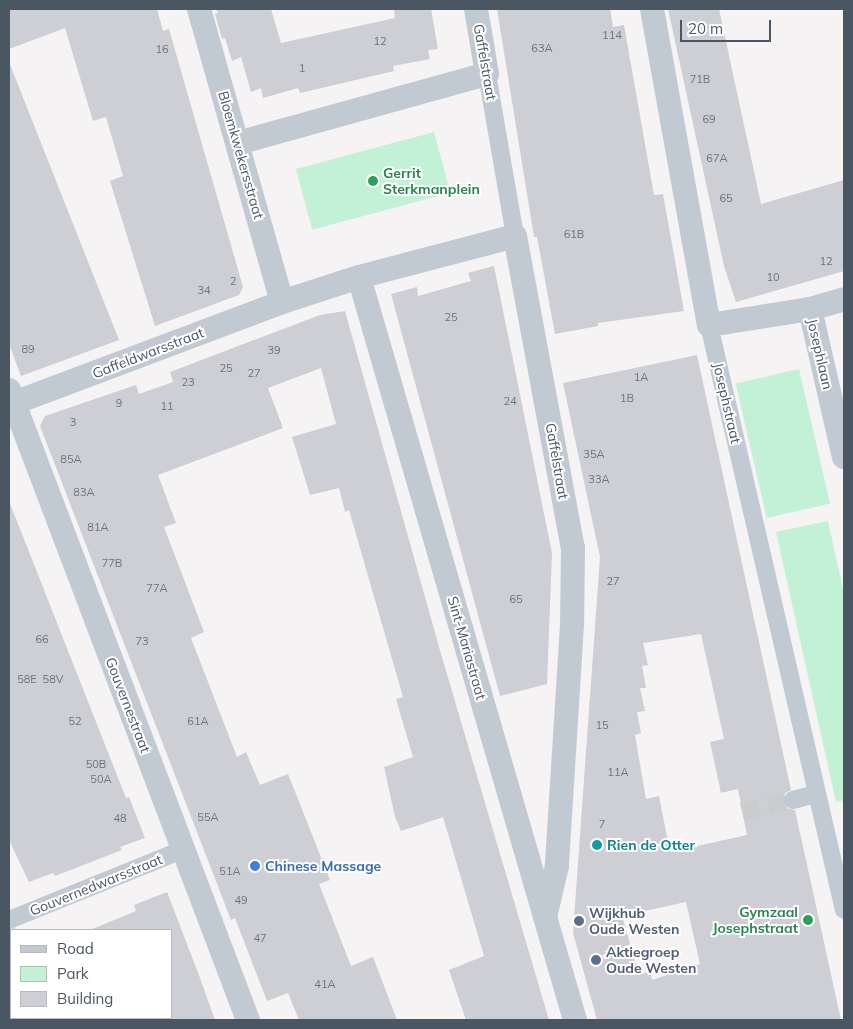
<!DOCTYPE html>
<style>
body{margin:0}
#map{position:relative;width:853px;height:1029px;overflow:hidden;background:#f5f3f3;font-family:Mulish,sans-serif}
div>[style]{position:absolute}
.green>*{inset:0;background:#c3f1d5;transform-origin:0 0}
.building>*{inset:0;background:#cdcfd5}
.pedestrian-tunnel>*{height:18px;margin-top:-9px;transform-origin:0;background:repeating-linear-gradient(90deg,#caccce 0 18px,transparent 0 27px)}
.pedestrian>*{height:18px;margin:-9px;padding:0 9px;transform-origin:9px;border-radius:9px;background:#c1cad2}
.minor>*{height:24px;margin:-12px;padding:0 12px;transform-origin:12px;border-radius:12px;background:#c1cad2}
.dots>*{width:14px;height:14px;translate:-50% -50%;box-sizing:border-box;border:2px solid #fff;border-radius:50%}
span{translate:-50% -50%;white-space:nowrap;text-align:center;line-height:1.15;-webkit-text-stroke:4px #fff;paint-order:stroke}
.number-label{font-size:11px;color:#6b747e}
.number-label span{-webkit-text-stroke-width:0}
.street-label{font-size:14px;color:#4a5661}
.leisure-label{font-size:14px;color:#27864d;font-weight:700}
.left{translate:0 -50%;text-align:left}
.right{translate:-100% -50%;text-align:right}
.culture-label{font-size:14px;color:#0d838f;font-weight:700}
.shop-label{font-size:14px;color:#366cbe;font-weight:700}
.service-label{font-size:14px;color:#4e5e75;font-weight:700}
.frame{position:absolute;inset:0;border:10px solid #4a5661;pointer-events:none}
.legend{position:absolute;left:10px;top:929px;width:162px;height:90px;box-sizing:border-box;background:#fff;border:1px solid #b7bbc0;margin:0;padding:6px 9px;list-style:none;font-size:15px;color:#4a5661}
.legend li{display:flex;align-items:center;gap:10px;height:25px}
.legend b{width:25px;border:1px solid #b7bbc0}
.scale{position:absolute;left:680px;top:20px;width:91px;height:22px;box-sizing:border-box;border:2px solid #4a5661;border-top:0;padding-left:6px;font-size:15px;line-height:18px;white-space:nowrap;color:#4a5661;-webkit-text-stroke:4px #fff;paint-order:stroke}
</style>
<div id="map">
<div class="green">
<div style="left:434px;top:132px;width:63px;height:143px;rotate:75deg"></div>
<div style="left:799px;top:369px;width:138px;height:65px;rotate:77deg"></div>
<div style="clip-path:polygon(828px 521px,844px 594px,844px 800px,836px 802px,776px 532px)"></div>
<div style="clip-path:polygon(9px 911px,16px 930px,11px 930px,11px 1018px,86px 1020px,9px 1020px)"></div>
</div>
<div class="building">
<div style="clip-path:polygon(9px 9px,157px 9px,163px 31px,169px 29px,243px 287px,239px 295px,155px 326px,110px 181px,123px 176px,106px 117px,93px 121px,65px 28px,9px 49px)"></div>
<div style="clip-path:polygon(216px 9px,271px 9px,281px 43px,395px 18px,394px 9px,431px 9px,438px 49px,428px 50px,430px 59px,393px 66px,394px 71px,300px 93px,298px 88px,263px 98px,261px 88px,251px 92px,241px 57px,232px 61px,225px 38px,222px 39px,215px 14px,218px 13px)"></div>
<div style="clip-path:polygon(497px 9px,610px 9px,613px 27px,624px 25px,654px 195px,663px 194px,684px 311px,598px 323px,598px 326px,555px 334px,537px 237px,534px 237px)"></div>
<div style="clip-path:polygon(668px 9px,719px 9px,761px 204px,844px 180px,844px 271px,736px 302px,724px 266px)"></div>
<div style="clip-path:polygon(9px 62px,119px 340px,21px 376px,9px 344px)"></div>
<div style="clip-path:polygon(494px 266px,552px 553px,547px 684px,500px 696px,391px 294px,417px 287px,418px 296px,471px 281px,468px 273px)"></div>
<div style="clip-path:polygon(345px 311px,439px 647px,549px 1020px,466px 1020px,449px 970px,484px 956px,443px 817px,401px 831px,395px 817px,384px 767px,413px 757px,396px 699px,403px 697px,349px 510px,345px 512px,339px 488px,310px 495px,292px 437px,336px 424px,321px 368px,268px 388px,283px 428px,158px 475px,176px 523px,164px 527px,204px 632px,191px 638px,237px 757px,246px 752px,260px 785px,288px 774px,330px 880px,319px 884px,351px 966px,373px 957px,397px 1020px,299px 1020px,288px 993px,267px 1001px,235px 918px,231px 920px,40px 426px,45px 416px,136px 385px,139px 394px,173px 382px,170px 372px,320px 315px)"></div>
<div style="clip-path:polygon(evenodd,697px 355px,791px 790px,785px 793px,783px 802px,786px 808px,795px 810px,841px 1020px,597px 1020px,573px 933px,600px 557px,563px 383px,697px 355px,701px 634px,724px 739px,710px 742px,721px 793px,738px 789px,747px 835px,670px 852px,659px 796px,646px 799px,635px 735px,641px 733px,637px 712px,645px 711px,640px 688px,646px 688px,642px 666px,648px 665px,643px 643px,701px 634px,697px 355px,686px 902px,700px 964px,652px 980px,650px 971px,639px 975px,622px 916px,686px 902px)"></div>
<div style="clip-path:polygon(9px 501px,126px 798px,129px 797px,145px 838px,120px 847px,122px 850px,55px 876px,53px 873px,29px 882px,9px 840px)"></div>
<div style="clip-path:polygon(167px 892px,200px 978px,215px 1020px,171px 1020px,171px 930px,90px 930px,136px 911px,134px 905px)"></div>
</div>
<div class="pedestrian-tunnel">
<div style="left:742px;top:812px;width:52px;rotate:-13.2deg"></div>
</div>
<div class="pedestrian">
<div style="left:487px;top:74px;width:164px;rotate:80.2deg"></div>
<div style="left:709px;top:325px;width:600px;rotate:77.01deg"></div>
<div style="left:793px;top:800px;width:24px;rotate:-15deg"></div>
<div style="left:9px;top:920px;width:187px;rotate:-22deg"></div>
</div>
<div class="minor">
<div style="left:199px;top:9px;width:305px;rotate:74.2deg"></div>
<div style="left:652px;top:9px;width:321px;rotate:79.8deg"></div>
<div style="left:709px;top:325px;width:102px;rotate:-9deg"></div>
<div style="left:810px;top:309px;width:35px;rotate:-16deg"></div>
<div style="left:238px;top:143px;width:258px;rotate:-15.5deg"></div>
<div style="left:487px;top:74px;width:66px;rotate:-99.6deg"></div>
<div style="left:359px;top:277px;width:774px;rotate:73.79deg"></div>
<div style="left:810px;top:309px;width:152px;rotate:77.1deg"></div>
<div style="left:9px;top:390px;width:674px;rotate:69.23deg"></div>
<div style="left:14px;top:403px;width:286px;rotate:-20.6deg"></div>
<div style="left:282px;top:302px;width:81px;rotate:-18deg"></div>
<div style="left:359px;top:277px;width:161px;rotate:-14.7deg"></div>
<div style="left:515px;top:236px;width:317px;rotate:79.5deg"></div>
<div style="left:573px;top:548px;width:77px;rotate:90.7deg"></div>
<div style="left:572px;top:625px;width:241px;rotate:93.6deg"></div>
<div style="left:557px;top:866px;width:52px;rotate:103.2deg"></div>
</div>
<div class="dots">
<div style="left:373px;top:181px;background:#2e9e5b"></div>
<div style="left:597px;top:845px;background:#0f9aa8"></div>
<div style="left:255px;top:866px;background:#3f7fe0"></div>
<div style="left:808px;top:920px;background:#2e9e5b"></div>
<div style="left:579px;top:921px;background:#5c6f8a"></div>
<div style="left:596px;top:960px;background:#5c6f8a"></div>
</div>
<div class="number-label">
<span style="left:612px;top:35px">114</span>
<span style="left:380px;top:41px">12</span>
<span style="left:542px;top:48px">63A</span>
<span style="left:162px;top:49px">16</span>
<span style="left:302px;top:68px">1</span>
<span style="left:700px;top:79px">71B</span>
<span style="left:709px;top:119px">69</span>
<span style="left:717px;top:158px">67A</span>
<span style="left:726px;top:198px">65</span>
<span style="left:574px;top:234px">61B</span>
<span style="left:826px;top:261px">12</span>
<span style="left:773px;top:277px">10</span>
<span style="left:233px;top:281px">2</span>
<span style="left:204px;top:290px">34</span>
<span style="left:451px;top:317px">25</span>
<span style="left:28px;top:349px">89</span>
<span style="left:274px;top:350px">39</span>
<span style="left:226px;top:368px">25</span>
<span style="left:254px;top:373px">27</span>
<span style="left:641px;top:377px">1A</span>
<span style="left:188px;top:382px">23</span>
<span style="left:627px;top:398px">1B</span>
<span style="left:510px;top:401px">24</span>
<span style="left:119px;top:403px">9</span>
<span style="left:167px;top:406px">11</span>
<span style="left:73px;top:422px">3</span>
<span style="left:594px;top:454px">35A</span>
<span style="left:71px;top:459px">85A</span>
<span style="left:599px;top:479px">33A</span>
<span style="left:84px;top:492px">83A</span>
<span style="left:98px;top:527px">81A</span>
<span style="left:112px;top:563px">77B</span>
<span style="left:613px;top:581px">27</span>
<span style="left:157px;top:588px">77A</span>
<span style="left:516px;top:599px">65</span>
<span style="left:42px;top:639px">66</span>
<span style="left:142px;top:641px">73</span>
<span style="left:27px;top:679px">58E</span>
<span style="left:53px;top:679px">58V</span>
<span style="left:75px;top:721px">52</span>
<span style="left:198px;top:721px">61A</span>
<span style="left:602px;top:725px">15</span>
<span style="left:96px;top:764px">50B</span>
<span style="left:618px;top:772px">11A</span>
<span style="left:101px;top:779px">50A</span>
<span style="left:208px;top:817px">55A</span>
<span style="left:120px;top:818px">48</span>
<span style="left:602px;top:824px">7</span>
<span style="left:230px;top:871px">51A</span>
<span style="left:241px;top:900px">49</span>
<span style="left:260px;top:938px">47</span>
<span style="left:325px;top:984px">41A</span>
</div>
<div class="street-label">
<span style="left:485px;top:62px;rotate:80deg">Gaffelstraat</span>
<span style="left:241px;top:155px;rotate:74deg">Bloemkwekersstraat</span>
<span style="left:148px;top:353px;rotate:-21deg">Gaffeldwarsstraat</span>
<span style="left:820px;top:354px;rotate:77deg">Josephlaan</span>
<span style="left:727px;top:403px;rotate:77deg">Josephstraat</span>
<span style="left:557px;top:461px;rotate:80deg">Gaffelstraat</span>
<span style="left:467px;top:648px;rotate:74deg">Sint-Mariastraat</span>
<span style="left:128px;top:705px;rotate:69deg">Gouvernestraat</span>
<span style="left:96px;top:885px;rotate:-22deg">Gouvernedwarsstraat</span>
</div>
<div class="leisure-label">
<span class="left" style="left:383px;top:181px">Gerrit<br>Sterkmanplein</span>
<span class="right" style="left:798px;top:920px">Gymzaal<br>Josephstraat</span>
</div>
<div class="culture-label">
<span class="left" style="left:607px;top:845px">Rien de Otter</span>
</div>
<div class="shop-label">
<span class="left" style="left:265px;top:866px">Chinese Massage</span>
</div>
<div class="service-label">
<span class="left" style="left:589px;top:921px">Wijkhub<br>Oude Westen</span>
<span class="left" style="left:606px;top:960px">Aktiegroep<br>Oude Westen</span>
</div>
<div class="frame"></div>
<ul class="legend">
<li><b style="height:6px;background:#c1cad2"></b>Road</li>
<li><b style="height:14px;background:#c3f1d5"></b>Park</li>
<li><b style="height:14px;background:#cdcfd5"></b>Building</li>
</ul>
<div class="scale">20 m</div>
</div>
